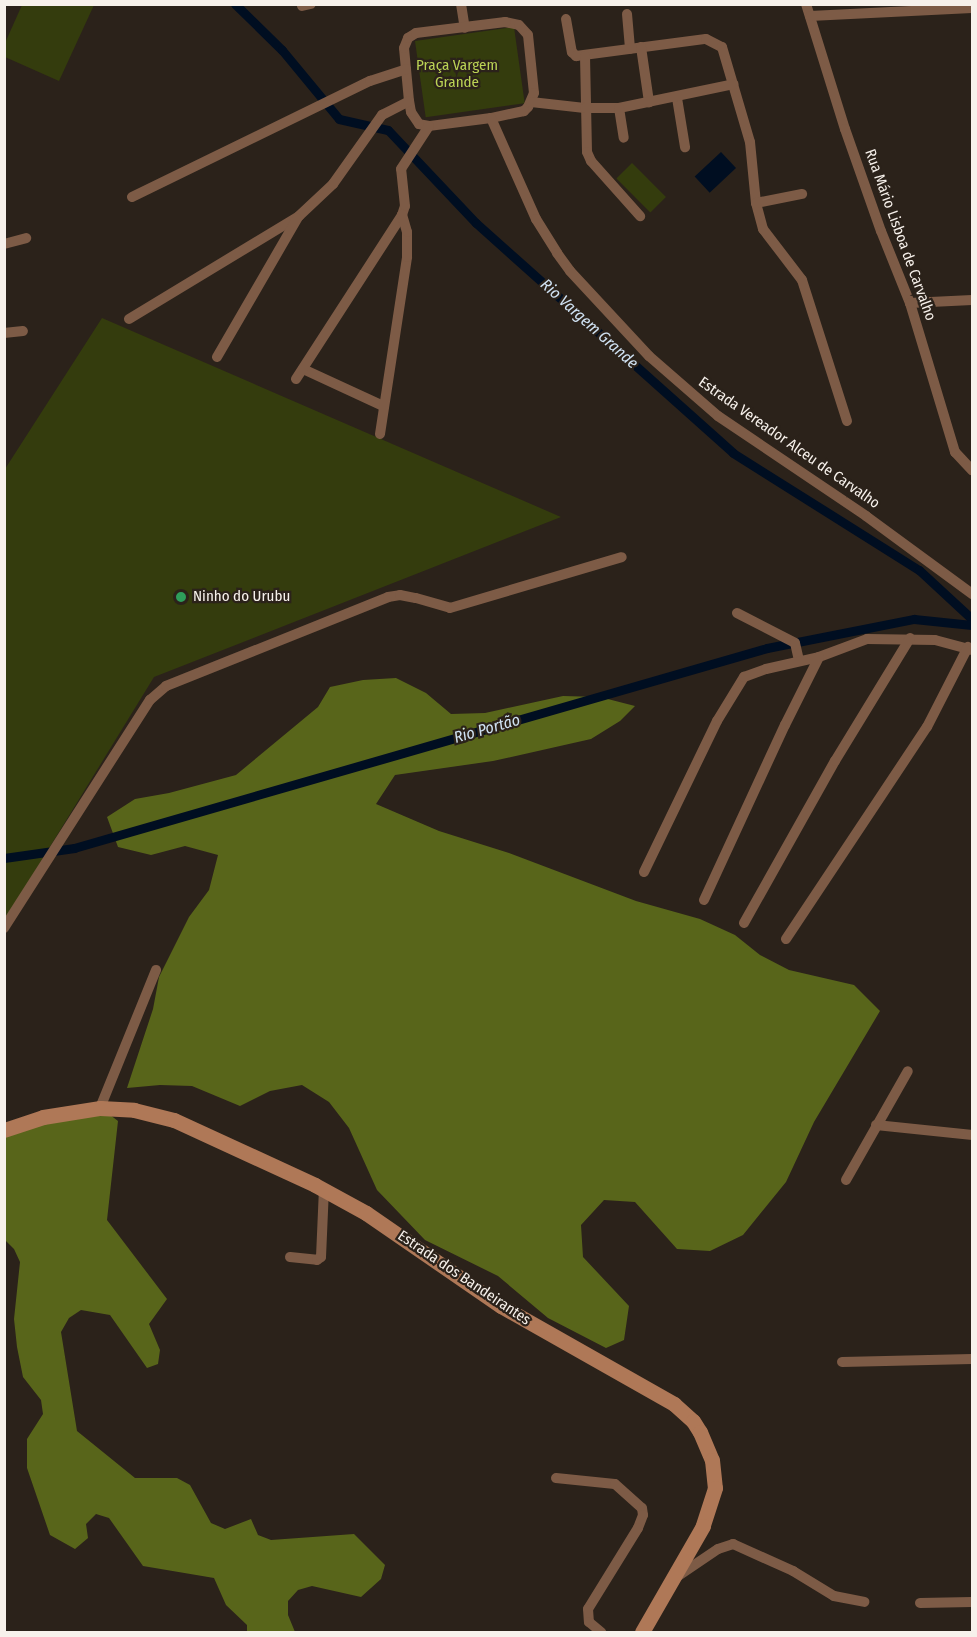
<!DOCTYPE html>
<meta charset="utf-8">
<style>
body{margin:0}
#map{position:relative;width:977px;height:1637px;overflow:hidden;background:#2b221a;font-family:"Fira Sans Condensed",sans-serif}
div>[style]{position:absolute}
.green>*{inset:0;background:#343c0d;transform-origin:0 0}
.forest>*{inset:0;background:#58651a}
.water>*{inset:0;background:#000e21;transform-origin:0 0}
.canal>*{height:9px;margin:-4.5px;padding:0 4.5px;transform-origin:4.5px;border-radius:4.5px;background:#000e21}
.minor>*{height:10px;margin:-5px;padding:0 5px;transform-origin:5px;border-radius:5px;background:#7d5b46}
.secondary>*{height:15px;margin:-7.5px;padding:0 7.5px;transform-origin:7.5px;border-radius:7.5px;background:#af7857}
.dots>*{width:16px;height:16px;translate:-50% -50%;box-sizing:border-box;border:3px solid #2b221a;border-radius:50%}
span{translate:-50% -50%;white-space:nowrap;text-align:center;line-height:1.15;-webkit-text-stroke:4.5px #2b221a;paint-order:stroke}
.park-label{font-size:15px;color:#bbd355}
.street-label{font-size:15px;color:#f7f1eb}
.poi-label{font-size:15px;color:#f7f1eb}
.left{translate:0 -50%;text-align:left}
.water-label{font-size:16px;color:#d0e2f3;font-style:italic}
.frame{position:absolute;inset:0;border:6px solid #f7f1eb;pointer-events:none}
</style>
<div id="map">
<div class="green">
<div style="clip-path:polygon(22px 5px,94px 5px,59px 81px,5px 57px,5px 43px)"></div>
<div style="left:514px;top:27px;width:77px;height:100px;rotate:82deg"></div>
<div style="left:632px;top:163px;width:48px;height:22px;rotate:45deg"></div>
<div style="clip-path:polygon(102px 318px,561px 517px,154px 677px,5px 920px,5px 469px)"></div>
</div>
<div class="forest">
<div style="clip-path:polygon(396px 678px,426px 693px,451px 714px,485px 713px,563px 696px,600px 697px,635px 706px,620px 721px,591px 739px,493px 761px,395px 775px,376px 804px,439px 831px,509px 853px,636px 901px,700px 919px,735px 935px,760px 955px,789px 970px,854px 985px,880px 1011px,814px 1122px,786px 1182px,743px 1235px,710px 1251px,677px 1249px,635px 1202px,604px 1200px,581px 1225px,583px 1257px,629px 1306px,624px 1340px,606px 1348px,548px 1318px,498px 1276px,425px 1240px,377px 1190px,349px 1128px,329px 1102px,302px 1085px,270px 1091px,240px 1106px,192px 1086px,160px 1085px,127px 1088px,153px 1009px,159px 977px,189px 917px,209px 890px,218px 855px,185px 846px,151px 855px,118px 847px,107px 817px,135px 799px,169px 793px,236px 775px,318px 707px,330px 687px,363px 680px)"></div>
<div style="clip-path:polygon(105px 1111px,118px 1121px,107px 1220px,167px 1299px,149px 1324px,160px 1350px,158px 1364px,147px 1368px,110px 1315px,81px 1310px,69px 1318px,61px 1332px,77px 1431px,135px 1478px,177px 1478px,190px 1485px,211px 1523px,225px 1529px,251px 1519px,258px 1535px,271px 1540px,354px 1534px,385px 1565px,381px 1579px,361px 1597px,312px 1586px,298px 1590px,288px 1601px,288px 1615px,295px 1632px,247px 1632px,247px 1625px,226px 1605px,214px 1578px,143px 1566px,109px 1518px,96px 1514px,86px 1524px,88px 1538px,75px 1549px,50px 1535px,27px 1468px,27px 1439px,43px 1414px,41px 1400px,23px 1377px,17px 1347px,14px 1319px,20px 1262px,14px 1249px,5px 1240px,4px 1132px)"></div>
</div>
<div class="water">
<div style="left:721px;top:152px;width:22px;height:36px;rotate:47deg"></div>
</div>
<div class="canal">
<div style="left:235px;top:4px;width:66px;rotate:44.4deg"></div>
<div style="left:282px;top:50px;width:89px;rotate:50.4deg"></div>
<div style="left:339px;top:119px;width:50px;rotate:12.7deg"></div>
<div style="left:388px;top:130px;width:128px;rotate:46.6deg"></div>
<div style="left:476px;top:223px;width:345px;rotate:41.8deg"></div>
<div style="left:733px;top:453px;width:220px;rotate:32.2deg"></div>
<div style="left:919px;top:570px;width:72px;rotate:42.8deg"></div>
<div style="left:4px;top:858px;width:71px;rotate:-8.1deg"></div>
<div style="left:74px;top:848px;width:721px;rotate:-16.1deg"></div>
<div style="left:767px;top:648px;width:150px;rotate:-11.2deg"></div>
<div style="left:914px;top:619px;width:58px;rotate:5.9deg"></div>
</div>
<div class="minor">
<div style="left:461px;top:4px;width:24px;rotate:81deg"></div>
<div style="left:806px;top:4px;width:131px;rotate:72.7deg"></div>
<div style="left:845px;top:129px;width:108px;rotate:70.6deg"></div>
<div style="left:881px;top:231px;width:78px;rotate:68.1deg"></div>
<div style="left:910px;top:303px;width:156px;rotate:73.2deg"></div>
<div style="left:955px;top:452px;width:25px;rotate:47deg"></div>
<div style="left:302px;top:6px;width:9px;rotate:-13deg"></div>
<div style="left:627px;top:14px;width:35px;rotate:85deg"></div>
<div style="left:810px;top:16px;width:162px;rotate:-2.8deg"></div>
<div style="left:566px;top:19px;width:34px;rotate:80deg"></div>
<div style="left:572px;top:52px;width:6px;rotate:45deg"></div>
<div style="left:576px;top:56px;width:131px;rotate:-7.5deg"></div>
<div style="left:706px;top:39px;width:18px;rotate:27deg"></div>
<div style="left:722px;top:47px;width:99px;rotate:73.6deg"></div>
<div style="left:750px;top:142px;width:61px;rotate:84.4deg"></div>
<div style="left:756px;top:203px;width:27px;rotate:75deg"></div>
<div style="left:763px;top:229px;width:64px;rotate:52.6deg"></div>
<div style="left:802px;top:280px;width:148px;rotate:72.3deg"></div>
<div style="left:505px;top:22px;width:14px;rotate:12deg"></div>
<div style="left:519px;top:25px;width:13px;rotate:48deg"></div>
<div style="left:528px;top:35px;width:58px;rotate:84.1deg"></div>
<div style="left:534px;top:93px;width:15px;rotate:113deg"></div>
<div style="left:528px;top:107px;width:6px;rotate:135deg"></div>
<div style="left:524px;top:111px;width:34px;rotate:168deg"></div>
<div style="left:491px;top:118px;width:63px;rotate:172.6deg"></div>
<div style="left:429px;top:126px;width:10px;rotate:-169deg"></div>
<div style="left:419px;top:124px;width:14px;rotate:-124deg"></div>
<div style="left:411px;top:112px;width:11px;rotate:-100deg"></div>
<div style="left:409px;top:101px;width:53px;rotate:-95.4deg"></div>
<div style="left:404px;top:48px;width:11px;rotate:-68deg"></div>
<div style="left:408px;top:38px;width:9px;rotate:-32deg"></div>
<div style="left:416px;top:33px;width:90px;rotate:-7deg"></div>
<div style="left:641px;top:47px;width:56px;rotate:81.7deg"></div>
<div style="left:585px;top:56px;width:96px;rotate:88.8deg"></div>
<div style="left:587px;top:152px;width:10px;rotate:66deg"></div>
<div style="left:591px;top:161px;width:74px;rotate:48.3deg"></div>
<div style="left:677px;top:98px;width:50px;rotate:80.7deg"></div>
<div style="left:531px;top:102px;width:54px;rotate:6.3deg"></div>
<div style="left:585px;top:108px;width:34px"></div>
<div style="left:619px;top:108px;width:117px;rotate:-11.8deg"></div>
<div style="left:619px;top:108px;width:30px;rotate:81deg"></div>
<div style="left:491px;top:118px;width:111px;rotate:66deg"></div>
<div style="left:536px;top:219px;width:40px;rotate:58deg"></div>
<div style="left:557px;top:253px;width:22px;rotate:54deg"></div>
<div style="left:570px;top:271px;width:116px;rotate:47.1deg"></div>
<div style="left:649px;top:356px;width:91px;rotate:41deg"></div>
<div style="left:718px;top:416px;width:179px;rotate:34deg"></div>
<div style="left:866px;top:516px;width:132px;rotate:36.3deg"></div>
<div style="left:132px;top:197px;width:265px;rotate:-26deg"></div>
<div style="left:370px;top:81px;width:38px;rotate:-18deg"></div>
<div style="left:756px;top:203px;width:47px;rotate:-11.1deg"></div>
<div style="left:4px;top:244px;width:23px;rotate:-15deg"></div>
<div style="left:910px;top:303px;width:62px;rotate:-2.8deg"></div>
<div style="left:129px;top:319px;width:199px;rotate:-31.2deg"></div>
<div style="left:299px;top:216px;width:47px;rotate:-43.3deg"></div>
<div style="left:333px;top:184px;width:85px;rotate:-54.6deg"></div>
<div style="left:382px;top:115px;width:30px;rotate:-27deg"></div>
<div style="left:4px;top:333px;width:19px;rotate:-6deg"></div>
<div style="left:217px;top:357px;width:160px;rotate:-59.9deg"></div>
<div style="left:303px;top:369px;width:88px;rotate:24.8deg"></div>
<div style="left:296px;top:379px;width:195px;rotate:-57.1deg"></div>
<div style="left:402px;top:215px;width:9px;rotate:-72deg"></div>
<div style="left:405px;top:206px;width:37px;rotate:-96deg"></div>
<div style="left:401px;top:169px;width:51px;rotate:-56.9deg"></div>
<div style="left:380px;top:434px;width:179px;rotate:-81.3deg"></div>
<div style="left:407px;top:257px;width:25px;rotate:-90deg"></div>
<div style="left:407px;top:232px;width:18px;rotate:-106deg"></div>
<div style="left:737px;top:613px;width:65px;rotate:27.3deg"></div>
<div style="left:795px;top:643px;width:18px;rotate:77deg"></div>
<div style="left:644px;top:872px;width:168px;rotate:-64.2deg"></div>
<div style="left:717px;top:721px;width:52px;rotate:-58.5deg"></div>
<div style="left:744px;top:677px;width:23px;rotate:-20deg"></div>
<div style="left:766px;top:669px;width:54px;rotate:-12.8deg"></div>
<div style="left:819px;top:657px;width:51px;rotate:-20.6deg"></div>
<div style="left:867px;top:639px;width:68px;rotate:0.8deg"></div>
<div style="left:935px;top:640px;width:38px;rotate:15deg"></div>
<div style="left:704px;top:900px;width:193px;rotate:-65.2deg"></div>
<div style="left:785px;top:725px;width:76px;rotate:-63.4deg"></div>
<div style="left:744px;top:923px;width:186px;rotate:-60.7deg"></div>
<div style="left:835px;top:761px;width:144px;rotate:-58.6deg"></div>
<div style="left:4px;top:928px;width:271px;rotate:-57.4deg"></div>
<div style="left:150px;top:700px;width:21px;rotate:-41deg"></div>
<div style="left:166px;top:686px;width:239px;rotate:-21.8deg"></div>
<div style="left:388px;top:597px;width:12px;rotate:-9deg"></div>
<div style="left:400px;top:595px;width:16px;rotate:11deg"></div>
<div style="left:416px;top:598px;width:35px;rotate:16deg"></div>
<div style="left:450px;top:608px;width:179px;rotate:-16.5deg"></div>
<div style="left:786px;top:939px;width:255px;rotate:-56.4deg"></div>
<div style="left:927px;top:727px;width:90px;rotate:-62.9deg"></div>
<div style="left:100px;top:1108px;width:149px;rotate:-67.9deg"></div>
<div style="left:876px;top:1125px;width:97px;rotate:5.9deg"></div>
<div style="left:846px;top:1180px;width:125px;rotate:-60.4deg"></div>
<div style="left:290px;top:1257px;width:27px;rotate:6deg"></div>
<div style="left:317px;top:1260px;width:5px;rotate:-37deg"></div>
<div style="left:321px;top:1257px;width:68px;rotate:-87.5deg"></div>
<div style="left:842px;top:1362px;width:130px;rotate:-1.3deg"></div>
<div style="left:556px;top:1478px;width:59px;rotate:5.8deg"></div>
<div style="left:615px;top:1484px;width:36px;rotate:42deg"></div>
<div style="left:642px;top:1508px;width:7px;rotate:82deg"></div>
<div style="left:643px;top:1515px;width:14px;rotate:111deg"></div>
<div style="left:638px;top:1528px;width:95px;rotate:121.7deg"></div>
<div style="left:588px;top:1609px;width:13px;rotate:86deg"></div>
<div style="left:589px;top:1622px;width:16px;rotate:40deg"></div>
<div style="left:675px;top:1578px;width:52px;rotate:-34deg"></div>
<div style="left:718px;top:1549px;width:16px;rotate:-18deg"></div>
<div style="left:733px;top:1544px;width:66px;rotate:24.2deg"></div>
<div style="left:793px;top:1571px;width:48px;rotate:31.4deg"></div>
<div style="left:834px;top:1596px;width:31px;rotate:11deg"></div>
<div style="left:920px;top:1603px;width:52px;rotate:-1.1deg"></div>
</div>
<div class="secondary">
<div style="left:4px;top:1130px;width:41px;rotate:-18.4deg"></div>
<div style="left:43px;top:1117px;width:58px;rotate:-9deg"></div>
<div style="left:100px;top:1108px;width:34px;rotate:3deg"></div>
<div style="left:134px;top:1110px;width:41px;rotate:14deg"></div>
<div style="left:174px;top:1120px;width:155px;rotate:24.7deg"></div>
<div style="left:315px;top:1185px;width:58px;rotate:28.8deg"></div>
<div style="left:366px;top:1213px;width:164px;rotate:34.6deg"></div>
<div style="left:501px;top:1306px;width:199px;rotate:29.5deg"></div>
<div style="left:674px;top:1404px;width:25px;rotate:42deg"></div>
<div style="left:693px;top:1421px;width:13px;rotate:58deg"></div>
<div style="left:700px;top:1432px;width:30px;rotate:67deg"></div>
<div style="left:712px;top:1460px;width:28px;rotate:84deg"></div>
<div style="left:715px;top:1488px;width:40px;rotate:108deg"></div>
<div style="left:703px;top:1526px;width:122px;rotate:119.9deg"></div>
</div>
<div class="dots">
<div style="left:181px;top:597px;background:#2e9e5b"></div>
</div>
<div class="park-label">
<span style="left:457px;top:74px">Praça Vargem<br>Grande</span>
</div>
<div class="street-label">
<span style="left:900px;top:235px;rotate:70deg">Rua Mário Lisboa de Carvalho</span>
<span style="left:789px;top:443px;rotate:35deg">Estrada Vereador Alceu de Carvalho</span>
<span style="left:464px;top:1278px;rotate:34deg">Estrada dos Bandeirantes</span>
</div>
<div class="poi-label">
<span class="left" style="left:193px;top:597px">Ninho do Urubu</span>
</div>
<div class="water-label">
<span style="left:589px;top:324px;rotate:42deg">Rio Vargem Grande</span>
<span style="left:487px;top:729px;rotate:-16deg">Rio Portão</span>
</div>
<div class="frame"></div>
</div>
